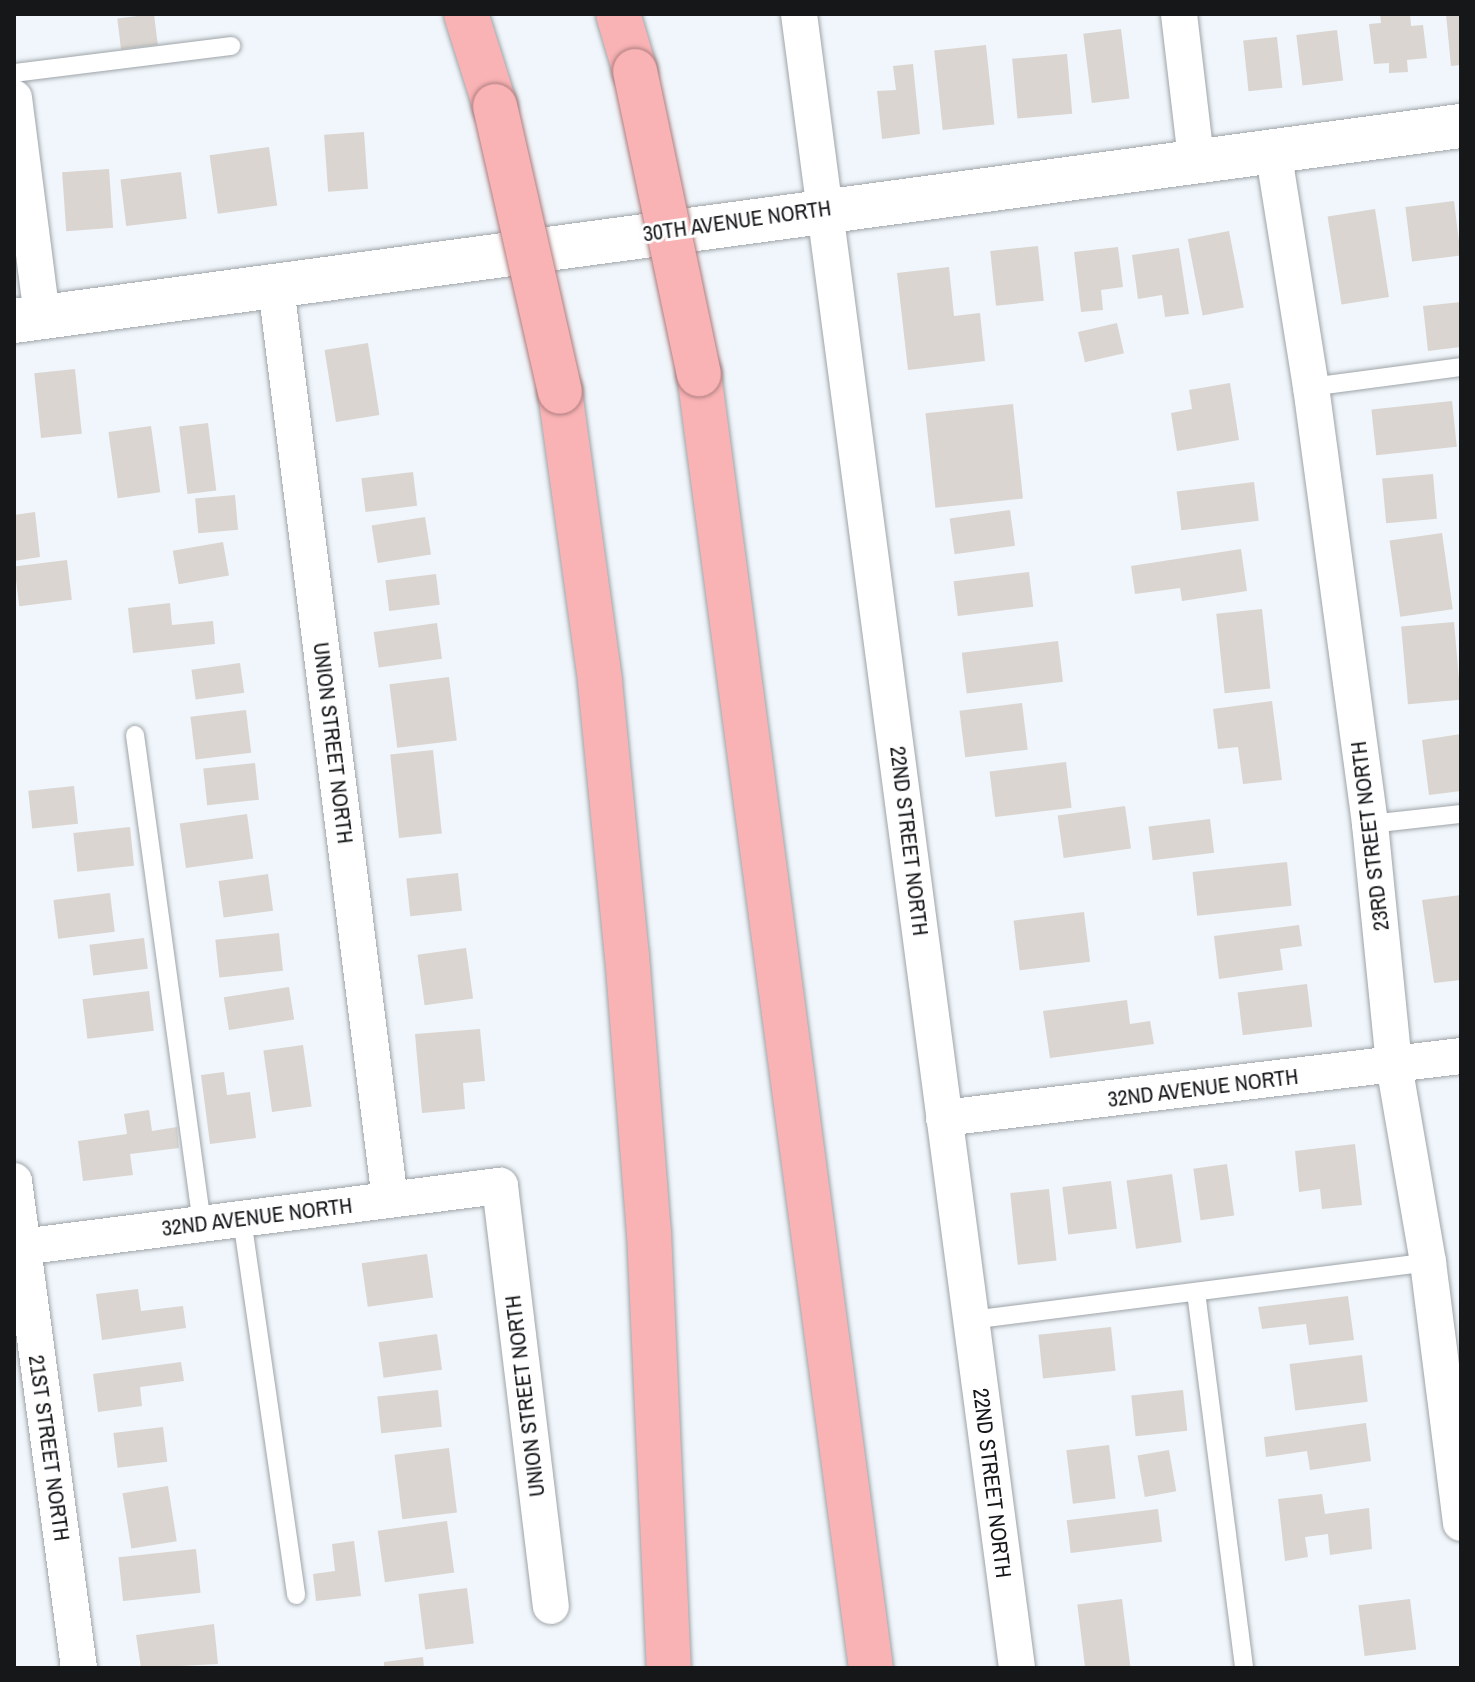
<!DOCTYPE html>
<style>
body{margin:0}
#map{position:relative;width:1475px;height:1682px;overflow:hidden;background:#f0f6fb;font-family:"Archivo Narrow",sans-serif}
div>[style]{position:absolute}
.building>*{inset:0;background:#dad5d0;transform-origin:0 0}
.roads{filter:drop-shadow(0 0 2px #9ea4a8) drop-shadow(0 0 2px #9ea4a8)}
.service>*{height:18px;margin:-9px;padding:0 9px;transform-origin:9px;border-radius:9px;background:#fff}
.minor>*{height:36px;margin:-18px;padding:0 18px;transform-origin:18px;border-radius:18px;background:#fff}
.tertiary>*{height:44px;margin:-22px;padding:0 22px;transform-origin:22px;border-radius:22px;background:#fff}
.motorway>*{height:44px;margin:-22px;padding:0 22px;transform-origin:22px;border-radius:22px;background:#fab3b5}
.bridges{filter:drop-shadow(0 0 2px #aa7c7e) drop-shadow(0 0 2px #aa7c7e)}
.motorway-bridge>*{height:44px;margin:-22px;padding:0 22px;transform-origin:22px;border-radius:22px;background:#fab3b5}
span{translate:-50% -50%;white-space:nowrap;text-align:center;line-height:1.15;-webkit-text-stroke:6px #fff;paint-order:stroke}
.street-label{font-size:22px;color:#151719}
.frame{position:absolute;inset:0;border:16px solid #151719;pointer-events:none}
</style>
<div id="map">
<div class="building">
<div style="left:154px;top:14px;width:31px;height:37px;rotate:83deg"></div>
<div style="clip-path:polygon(1380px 14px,1410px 14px,1411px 26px,1423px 25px,1427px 58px,1407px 60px,1408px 72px,1389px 73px,1389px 63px,1374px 64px,1369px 24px,1381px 23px)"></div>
<div style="clip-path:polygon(1446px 14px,1461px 14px,1461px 65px,1451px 66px)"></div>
<div style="left:1121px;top:29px;width:70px;height:38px;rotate:83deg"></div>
<div style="left:1337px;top:30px;width:51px;height:41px;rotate:83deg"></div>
<div style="left:1277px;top:37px;width:51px;height:34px;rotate:84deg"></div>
<div style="left:986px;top:45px;width:80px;height:52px;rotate:84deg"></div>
<div style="left:1067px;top:54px;width:60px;height:55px;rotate:85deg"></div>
<div style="clip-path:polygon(913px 64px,920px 134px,882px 139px,877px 91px,896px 90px,893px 66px)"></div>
<div style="left:364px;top:132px;width:57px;height:40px;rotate:86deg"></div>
<div style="left:269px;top:147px;width:59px;height:60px;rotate:82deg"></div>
<div style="left:109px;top:169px;width:59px;height:47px;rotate:86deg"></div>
<div style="left:181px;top:172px;width:47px;height:61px;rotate:83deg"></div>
<div style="left:1454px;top:201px;width:55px;height:49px;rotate:83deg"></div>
<div style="left:1375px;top:209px;width:89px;height:48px;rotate:81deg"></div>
<div style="left:1229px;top:231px;width:78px;height:42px;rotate:79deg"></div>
<div style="left:1038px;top:246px;width:55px;height:48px;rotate:84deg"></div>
<div style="clip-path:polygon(1118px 247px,1123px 287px,1101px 290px,1103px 310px,1081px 312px,1074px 252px)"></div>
<div style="clip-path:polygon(1179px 248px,1189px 314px,1165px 317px,1162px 295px,1138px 299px,1132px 255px)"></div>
<div style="clip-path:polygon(949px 267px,954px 316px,980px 313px,985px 361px,908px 370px,897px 273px)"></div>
<div style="clip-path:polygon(1461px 302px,1461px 347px,1428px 351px,1423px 306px)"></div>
<div style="left:1117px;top:323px;width:31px;height:40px;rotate:77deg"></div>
<div style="left:368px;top:343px;width:73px;height:44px;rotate:81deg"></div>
<div style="left:75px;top:369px;width:65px;height:41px;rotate:84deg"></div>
<div style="clip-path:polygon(1230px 383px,1239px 440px,1177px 451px,1171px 413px,1192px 409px,1189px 390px)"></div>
<div style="left:1452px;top:401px;width:46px;height:81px;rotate:84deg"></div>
<div style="left:1013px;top:404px;width:95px;height:88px;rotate:84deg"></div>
<div style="left:208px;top:423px;width:68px;height:29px;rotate:83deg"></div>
<div style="left:151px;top:426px;width:67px;height:43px;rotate:82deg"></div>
<div style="left:413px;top:472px;width:34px;height:52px;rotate:83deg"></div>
<div style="left:1433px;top:474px;width:45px;height:51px;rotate:85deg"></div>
<div style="left:1254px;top:482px;width:39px;height:78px;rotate:83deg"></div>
<div style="left:235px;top:495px;width:35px;height:40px;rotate:85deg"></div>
<div style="left:1010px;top:510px;width:36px;height:61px;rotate:82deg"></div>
<div style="clip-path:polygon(35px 512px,40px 557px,14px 561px,14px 515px)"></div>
<div style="left:425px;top:517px;width:38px;height:54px;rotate:81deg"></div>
<div style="left:1442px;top:533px;width:77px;height:53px;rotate:82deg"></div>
<div style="left:223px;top:542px;width:34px;height:51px;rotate:80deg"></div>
<div style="clip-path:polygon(1241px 549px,1247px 591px,1182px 601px,1180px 588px,1135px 594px,1131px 566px)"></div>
<div style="left:67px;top:560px;width:40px;height:53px;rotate:83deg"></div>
<div style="left:1029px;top:572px;width:35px;height:76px;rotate:83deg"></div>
<div style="left:436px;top:574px;width:31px;height:51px;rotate:83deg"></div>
<div style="clip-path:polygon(170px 603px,172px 625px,213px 621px,215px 644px,133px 653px,128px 608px)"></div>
<div style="left:1262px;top:609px;width:80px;height:46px;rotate:84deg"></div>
<div style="left:1454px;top:622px;width:78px;height:53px;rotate:85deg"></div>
<div style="left:437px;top:623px;width:36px;height:64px;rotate:82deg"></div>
<div style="left:1058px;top:641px;width:41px;height:97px;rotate:83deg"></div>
<div style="left:240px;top:663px;width:30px;height:49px;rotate:82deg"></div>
<div style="left:449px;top:677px;width:64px;height:60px;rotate:83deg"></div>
<div style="clip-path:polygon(1272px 701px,1282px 780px,1243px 784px,1238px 747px,1218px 749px,1213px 709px)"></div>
<div style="left:1022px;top:703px;width:47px;height:63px;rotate:83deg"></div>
<div style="left:246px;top:710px;width:43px;height:56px;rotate:83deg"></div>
<div style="clip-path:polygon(1461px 734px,1461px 791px,1429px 795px,1422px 740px)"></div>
<div style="left:433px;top:750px;width:84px;height:43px;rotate:84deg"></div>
<div style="left:1066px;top:762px;width:46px;height:77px;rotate:83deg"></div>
<div style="left:255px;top:763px;width:37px;height:52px;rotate:84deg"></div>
<div style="left:74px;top:786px;width:38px;height:46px;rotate:84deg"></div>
<div style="left:1125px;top:806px;width:43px;height:68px;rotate:82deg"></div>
<div style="left:247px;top:814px;width:45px;height:68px;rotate:82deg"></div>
<div style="left:1210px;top:819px;width:34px;height:62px;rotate:83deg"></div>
<div style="left:130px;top:827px;width:39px;height:57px;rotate:84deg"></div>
<div style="left:1287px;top:862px;width:44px;height:95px;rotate:84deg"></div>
<div style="left:458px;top:873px;width:38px;height:52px;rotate:84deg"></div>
<div style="left:268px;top:874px;width:37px;height:50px;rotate:82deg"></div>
<div style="left:110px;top:893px;width:39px;height:57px;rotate:83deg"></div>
<div style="clip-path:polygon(1461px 895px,1461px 980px,1434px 983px,1422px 900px)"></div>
<div style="left:1084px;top:912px;width:50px;height:71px;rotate:83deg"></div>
<div style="clip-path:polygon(1299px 925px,1302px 946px,1280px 949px,1283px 970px,1219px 979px,1214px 936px)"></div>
<div style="left:279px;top:933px;width:38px;height:64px;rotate:84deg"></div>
<div style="left:144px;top:938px;width:31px;height:55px;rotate:83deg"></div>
<div style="left:466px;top:948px;width:51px;height:49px;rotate:82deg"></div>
<div style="left:1307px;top:984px;width:43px;height:70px;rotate:83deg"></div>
<div style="left:289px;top:987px;width:33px;height:66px;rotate:81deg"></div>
<div style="left:149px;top:991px;width:40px;height:67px;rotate:83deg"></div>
<div style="clip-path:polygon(1127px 1000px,1130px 1024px,1150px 1021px,1154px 1044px,1050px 1058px,1043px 1011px)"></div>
<div style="clip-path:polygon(480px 1029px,485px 1081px,463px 1083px,465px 1109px,422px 1113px,415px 1034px)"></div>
<div style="left:303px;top:1045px;width:62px;height:40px;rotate:82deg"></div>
<div style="clip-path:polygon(224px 1072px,227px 1095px,250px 1092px,256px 1138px,210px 1144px,201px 1075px)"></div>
<div style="clip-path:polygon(149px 1110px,152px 1131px,177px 1127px,179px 1148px,130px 1154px,133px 1175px,83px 1181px,78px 1141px,127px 1134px,124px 1114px)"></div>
<div style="clip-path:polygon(1355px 1144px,1362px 1205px,1322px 1209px,1320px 1189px,1299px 1192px,1295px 1151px)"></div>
<div style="left:1227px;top:1164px;width:52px;height:34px;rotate:82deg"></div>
<div style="left:1172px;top:1174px;width:69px;height:46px;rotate:82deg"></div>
<div style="left:1111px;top:1181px;width:48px;height:49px;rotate:83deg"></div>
<div style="left:1049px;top:1189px;width:72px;height:39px;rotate:84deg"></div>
<div style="left:427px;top:1254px;width:44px;height:66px;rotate:82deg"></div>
<div style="clip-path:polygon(138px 1289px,141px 1311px,183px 1306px,186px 1328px,102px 1340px,96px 1294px)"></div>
<div style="clip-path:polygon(1348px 1296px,1354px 1340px,1309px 1345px,1306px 1324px,1262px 1329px,1258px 1307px)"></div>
<div style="left:1111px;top:1327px;width:44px;height:73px;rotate:84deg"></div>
<div style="left:437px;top:1334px;width:36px;height:59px;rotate:82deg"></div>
<div style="left:1362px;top:1355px;width:47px;height:73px;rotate:83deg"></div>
<div style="clip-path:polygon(181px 1362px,184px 1381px,140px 1387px,142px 1406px,98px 1412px,93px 1374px)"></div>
<div style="left:438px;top:1390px;width:37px;height:61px;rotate:84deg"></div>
<div style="left:1183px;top:1390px;width:41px;height:52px;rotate:84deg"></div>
<div style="clip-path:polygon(1366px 1423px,1371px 1461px,1310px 1470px,1307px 1451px,1266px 1457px,1264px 1437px)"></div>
<div style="left:163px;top:1427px;width:35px;height:50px;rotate:83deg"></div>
<div style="left:1109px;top:1445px;width:54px;height:43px;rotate:83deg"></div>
<div style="left:449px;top:1448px;width:65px;height:55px;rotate:83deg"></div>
<div style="left:1169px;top:1450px;width:42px;height:32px;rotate:80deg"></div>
<div style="left:168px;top:1486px;width:56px;height:46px;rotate:81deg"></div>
<div style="clip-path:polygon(1322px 1494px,1325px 1514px,1369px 1508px,1372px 1549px,1330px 1555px,1328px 1534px,1305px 1537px,1308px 1557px,1285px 1561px,1278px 1499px)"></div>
<div style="left:1158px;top:1509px;width:33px;height:92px;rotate:83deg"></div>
<div style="left:447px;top:1521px;width:52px;height:70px;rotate:82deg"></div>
<div style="clip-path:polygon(354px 1541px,361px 1596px,316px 1601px,313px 1574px,335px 1571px,332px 1544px)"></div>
<div style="left:196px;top:1549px;width:44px;height:78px;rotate:84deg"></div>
<div style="left:467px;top:1588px;width:56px;height:49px;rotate:83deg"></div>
<div style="left:1122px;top:1599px;width:68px;height:45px;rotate:83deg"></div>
<div style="left:1410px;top:1599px;width:51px;height:52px;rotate:83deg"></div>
<div style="clip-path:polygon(214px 1624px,218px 1664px,141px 1668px,136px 1635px)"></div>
<div style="clip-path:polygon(423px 1657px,424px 1668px,384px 1668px,384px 1662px)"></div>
</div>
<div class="roads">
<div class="service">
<div style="left:14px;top:73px;width:219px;rotate:-7.1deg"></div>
<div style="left:1311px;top:387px;width:151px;rotate:-7.6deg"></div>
<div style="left:135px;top:735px;width:494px;rotate:82.2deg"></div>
<div style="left:1370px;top:824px;width:92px;rotate:-6.3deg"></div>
<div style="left:242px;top:1219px;width:380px;rotate:81.8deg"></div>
<div style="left:1196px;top:1292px;width:379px;rotate:82.7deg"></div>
<div style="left:971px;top:1320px;width:461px;rotate:-7.2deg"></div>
</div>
<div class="minor">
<div style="left:799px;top:14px;width:1668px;rotate:82.49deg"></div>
<div style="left:1179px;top:14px;width:146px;rotate:83.3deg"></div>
<div style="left:14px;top:98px;width:221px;rotate:82.7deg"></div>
<div style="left:1273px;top:150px;width:240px;rotate:80.9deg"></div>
<div style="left:1311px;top:387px;width:441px;rotate:82.3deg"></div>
<div style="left:1370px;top:824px;width:242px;rotate:84.3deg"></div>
<div style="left:1394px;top:1065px;width:200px;rotate:80.2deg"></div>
<div style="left:1428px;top:1262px;width:263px;rotate:82.8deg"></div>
<div style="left:276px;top:287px;width:920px;rotate:82.88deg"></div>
<div style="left:944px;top:1118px;width:521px;rotate:-6.84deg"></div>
<div style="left:14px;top:1181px;width:491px;rotate:82.4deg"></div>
<div style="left:14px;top:1248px;width:490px;rotate:-7.3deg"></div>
<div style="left:500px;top:1186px;width:423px;rotate:83.1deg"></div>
</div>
<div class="tertiary">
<div style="left:14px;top:321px;width:1460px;rotate:-7.68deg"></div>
</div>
<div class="motorway">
<div style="left:466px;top:14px;width:96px;rotate:72.5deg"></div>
<div style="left:618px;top:14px;width:59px;rotate:73.4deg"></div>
<div style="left:699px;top:374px;width:1305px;rotate:82.43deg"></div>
<div style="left:560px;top:392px;width:293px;rotate:82.1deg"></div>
<div style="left:600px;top:682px;width:274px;rotate:84.4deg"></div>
<div style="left:627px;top:955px;width:278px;rotate:85.5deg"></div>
<div style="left:649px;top:1232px;width:436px;rotate:87.4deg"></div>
</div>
</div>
<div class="bridges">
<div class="motorway-bridge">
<div style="left:635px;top:71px;width:310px;rotate:78.1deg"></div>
<div style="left:495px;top:106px;width:293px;rotate:77.2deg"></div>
</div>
</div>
<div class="street-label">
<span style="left:737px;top:221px;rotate:-8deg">30TH AVENUE NORTH</span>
<span style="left:333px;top:743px;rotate:83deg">UNION STREET NORTH</span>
<span style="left:1370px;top:836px;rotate:-97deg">23RD STREET NORTH</span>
<span style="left:909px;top:841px;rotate:83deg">22ND STREET NORTH</span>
<span style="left:1203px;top:1088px;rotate:-7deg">32ND AVENUE NORTH</span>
<span style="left:257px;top:1217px;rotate:-7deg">32ND AVENUE NORTH</span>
<span style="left:525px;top:1396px;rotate:-97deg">UNION STREET NORTH</span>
<span style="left:49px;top:1448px;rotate:82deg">21ST STREET NORTH</span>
<span style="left:992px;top:1483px;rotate:83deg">22ND STREET NORTH</span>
</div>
<div class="frame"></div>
</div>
